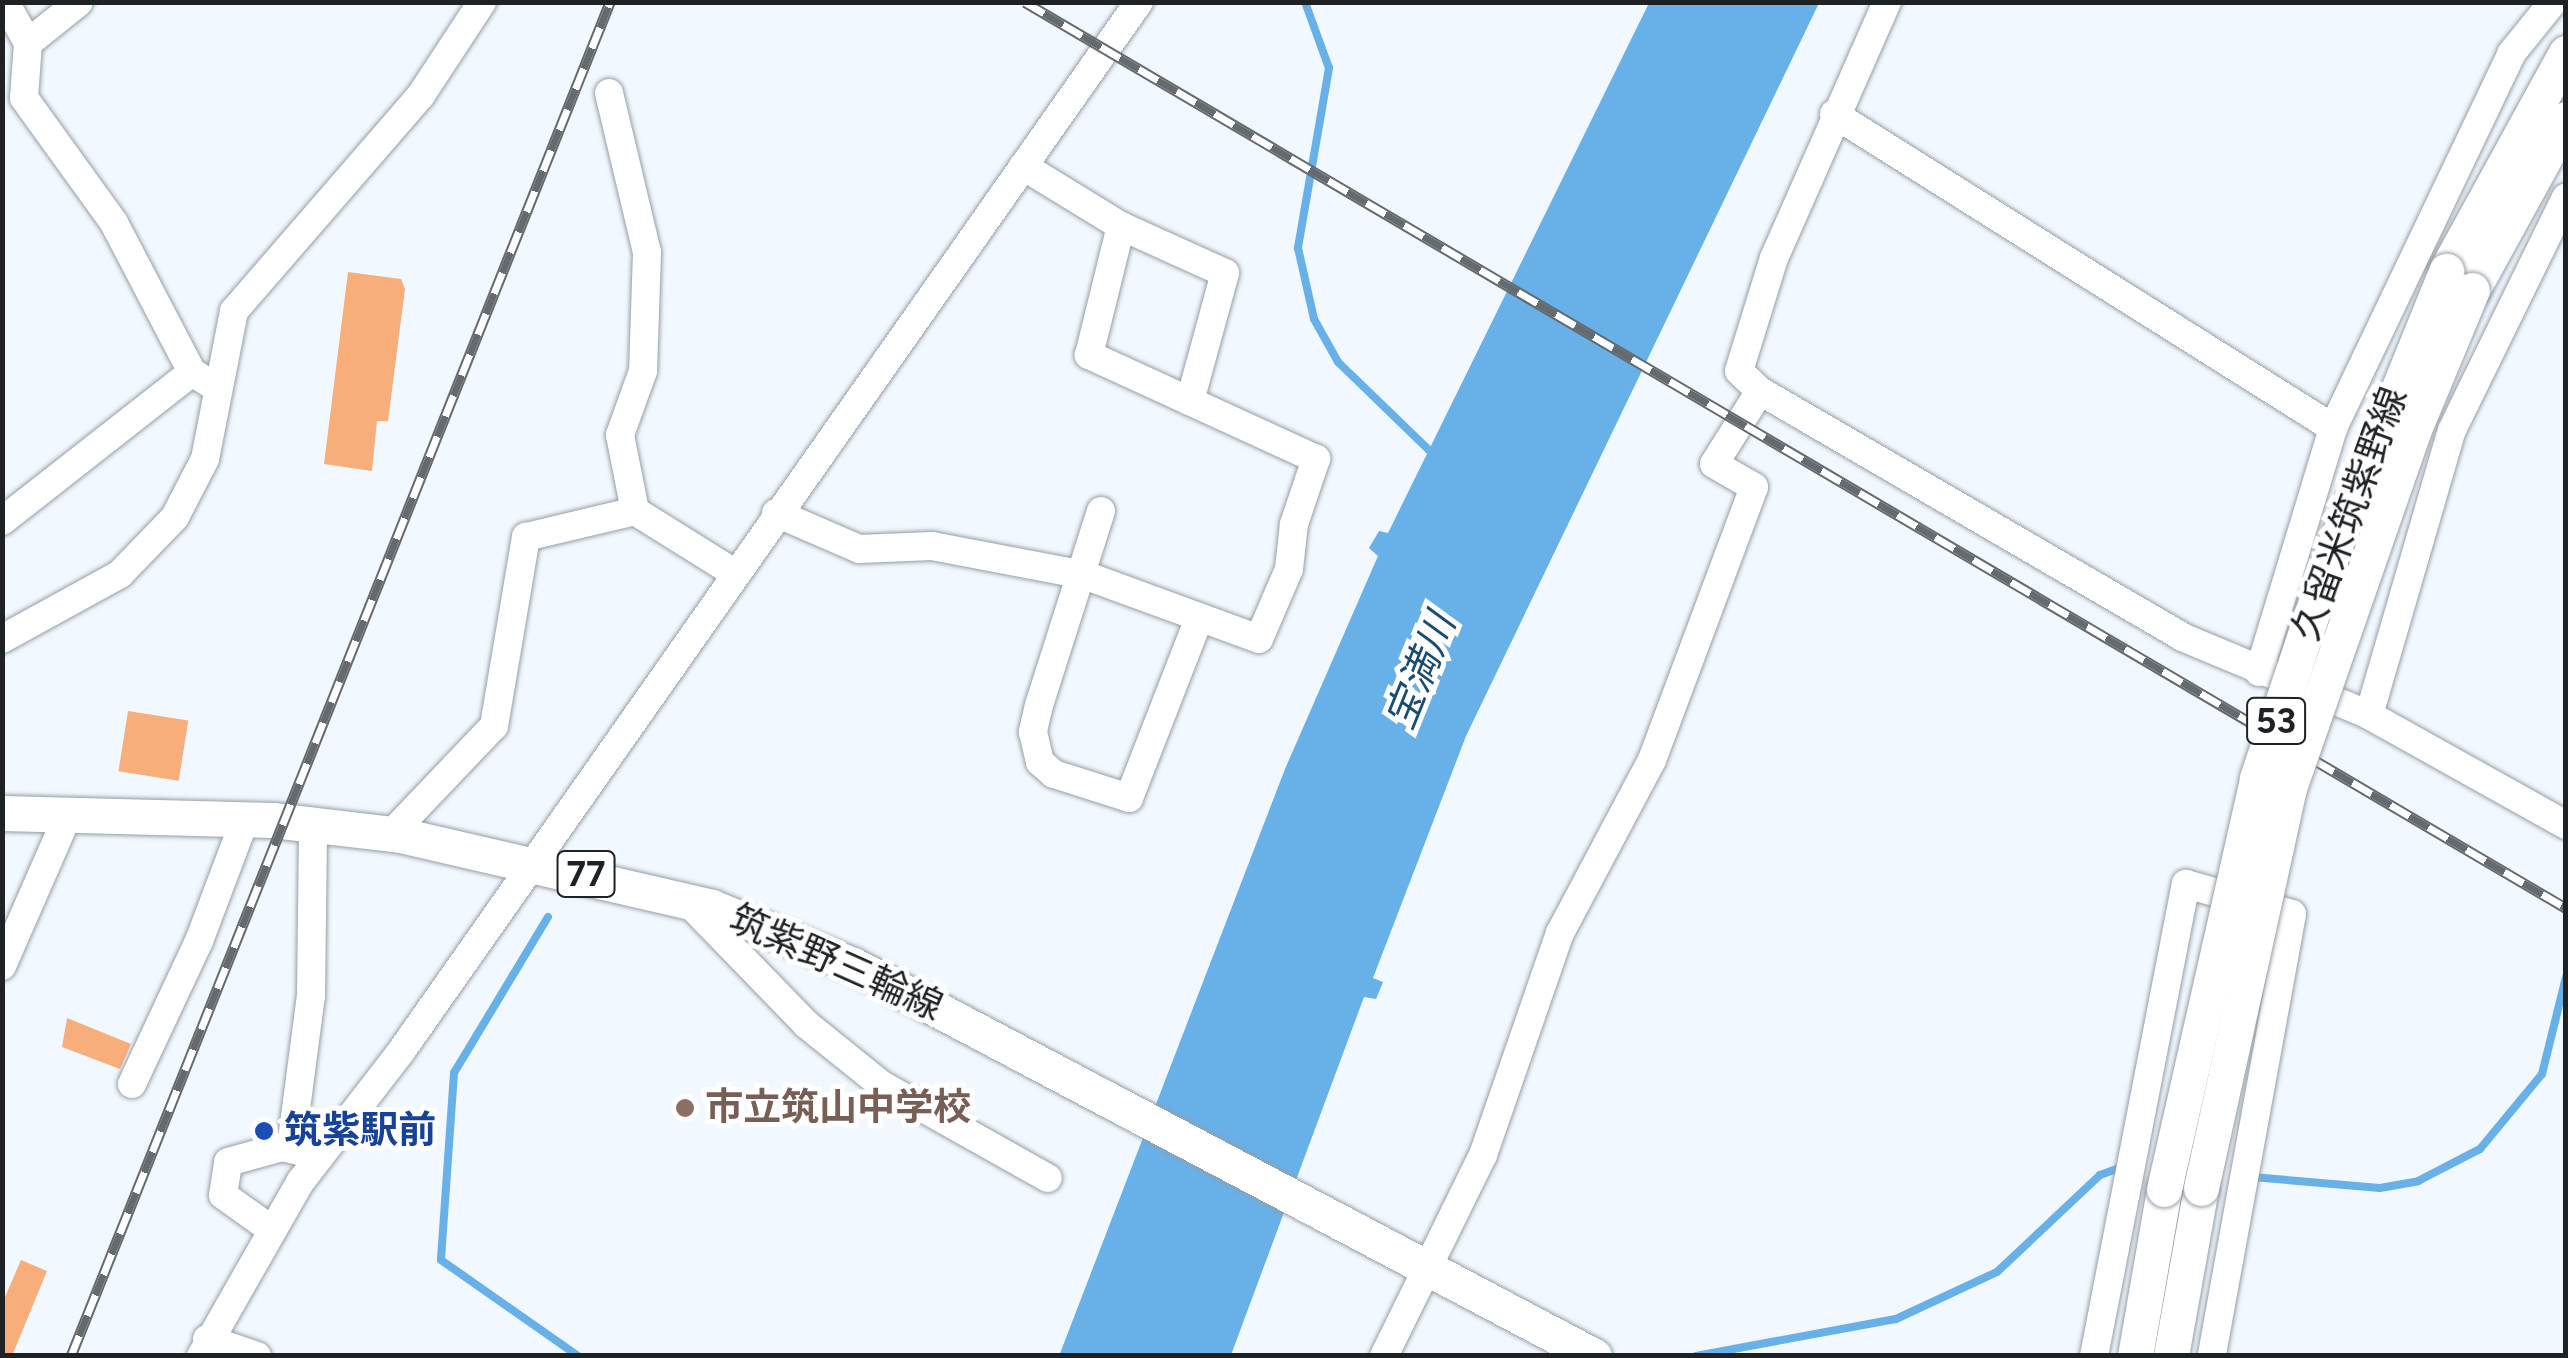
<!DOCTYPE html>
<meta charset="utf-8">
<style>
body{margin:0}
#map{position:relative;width:2568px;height:1358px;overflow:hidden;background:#f1f8ff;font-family:Figtree,"Noto Sans JP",sans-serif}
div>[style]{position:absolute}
.water>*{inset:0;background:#68b0e8}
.stream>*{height:8px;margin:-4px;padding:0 4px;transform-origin:4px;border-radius:4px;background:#68b0e8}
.building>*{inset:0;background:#f7ae7a;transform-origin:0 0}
.roads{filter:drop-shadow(0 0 2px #969ea6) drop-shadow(0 0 2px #969ea6)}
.minor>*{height:28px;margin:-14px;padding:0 14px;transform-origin:14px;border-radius:14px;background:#fff}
.major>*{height:35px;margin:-17.5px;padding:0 17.5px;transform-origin:17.5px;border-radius:17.5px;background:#fff}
.rail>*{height:11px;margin-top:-5.5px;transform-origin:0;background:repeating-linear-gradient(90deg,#fff 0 22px,#656a6e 0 44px);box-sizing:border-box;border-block:2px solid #656a6e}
.bridges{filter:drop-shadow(0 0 2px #969ea6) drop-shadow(0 0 2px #969ea6)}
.major-bridge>*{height:35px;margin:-17.5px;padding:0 17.5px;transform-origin:17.5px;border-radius:17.5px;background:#fff}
.dots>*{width:28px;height:28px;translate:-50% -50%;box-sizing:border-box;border:5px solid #fff;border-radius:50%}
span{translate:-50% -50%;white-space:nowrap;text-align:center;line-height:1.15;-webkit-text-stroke:10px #fff;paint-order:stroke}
.shield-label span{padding:2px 8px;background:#fff;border:2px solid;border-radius:8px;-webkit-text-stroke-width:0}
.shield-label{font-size:35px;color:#1f2225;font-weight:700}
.street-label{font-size:38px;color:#1f2225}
.education-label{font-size:38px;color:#785e54;font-weight:700}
.left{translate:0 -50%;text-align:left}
.transit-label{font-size:38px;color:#164399;font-weight:700}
.water-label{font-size:40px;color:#174d72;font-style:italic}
.frame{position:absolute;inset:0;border:5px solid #1f2225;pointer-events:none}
</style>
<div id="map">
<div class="water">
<div style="clip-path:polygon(1649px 3px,1819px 3px,1466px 736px,1373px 978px,1383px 982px,1376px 999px,1364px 997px,1231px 1355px,1059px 1356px,1285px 769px,1378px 556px,1369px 548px,1379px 531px,1388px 533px)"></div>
</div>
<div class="stream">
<div style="left:1305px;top:2px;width:70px;rotate:70deg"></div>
<div style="left:1329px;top:68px;width:183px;rotate:99.8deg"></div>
<div style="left:1298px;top:248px;width:73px;rotate:77.3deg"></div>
<div style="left:1314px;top:319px;width:49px;rotate:60.8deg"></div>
<div style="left:1338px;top:362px;width:135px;rotate:44.1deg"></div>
<div style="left:548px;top:917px;width:182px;rotate:121.1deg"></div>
<div style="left:454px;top:1073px;width:187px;rotate:94deg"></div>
<div style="left:441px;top:1260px;width:167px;rotate:35deg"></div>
<div style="left:2252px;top:1177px;width:128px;rotate:4.9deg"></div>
<div style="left:2380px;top:1188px;width:39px;rotate:-10deg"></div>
<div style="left:2418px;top:1181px;width:70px;rotate:-27.3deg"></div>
<div style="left:2480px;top:1149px;width:97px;rotate:-50.4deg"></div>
<div style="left:2542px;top:1074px;width:100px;rotate:-76.1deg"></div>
<div style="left:1696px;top:1356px;width:203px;rotate:-10.5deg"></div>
<div style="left:1896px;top:1319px;width:111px;rotate:-25deg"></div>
<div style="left:1997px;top:1272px;width:141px;rotate:-43.3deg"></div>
<div style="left:2100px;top:1175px;width:27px;rotate:-20deg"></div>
</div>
<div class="building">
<div style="clip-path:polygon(348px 272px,401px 279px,405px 289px,388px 421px,377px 421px,372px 471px,324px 464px)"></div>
<div style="left:128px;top:711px;width:61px;height:61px;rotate:9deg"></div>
<div style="clip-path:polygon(67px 1018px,131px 1044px,120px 1069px,62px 1047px)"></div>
<div style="clip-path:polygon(21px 1260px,47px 1271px,12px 1356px,2px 1356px,2px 1304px)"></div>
</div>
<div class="roads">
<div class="minor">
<div style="left:5px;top:2px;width:47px;rotate:60.7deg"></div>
<div style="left:28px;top:43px;width:55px;rotate:94.2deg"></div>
<div style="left:24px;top:98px;width:154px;rotate:54.2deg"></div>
<div style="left:114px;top:223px;width:168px;rotate:62.4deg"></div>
<div style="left:192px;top:372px;width:30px;rotate:33deg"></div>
<div style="left:1887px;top:2px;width:280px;rotate:113.8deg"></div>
<div style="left:1774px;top:258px;width:118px;rotate:107.2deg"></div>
<div style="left:1739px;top:371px;width:29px;rotate:44deg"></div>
<div style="left:1760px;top:391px;width:488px;rotate:30.2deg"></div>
<div style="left:2182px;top:637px;width:203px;rotate:22.6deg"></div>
<div style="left:2369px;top:715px;width:226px;rotate:29.2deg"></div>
<div style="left:28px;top:43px;width:65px;rotate:-38.8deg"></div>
<div style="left:609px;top:93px;width:163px;rotate:76.6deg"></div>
<div style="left:647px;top:252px;width:119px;rotate:91.9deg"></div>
<div style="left:643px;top:371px;width:68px;rotate:109.8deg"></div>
<div style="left:620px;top:435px;width:77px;rotate:78.8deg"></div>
<div style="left:1834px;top:114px;width:590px;rotate:32.18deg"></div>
<div style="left:1023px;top:166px;width:115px;rotate:31.5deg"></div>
<div style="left:1121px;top:226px;width:114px;rotate:24.3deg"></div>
<div style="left:1225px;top:273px;width:133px;rotate:105.3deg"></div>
<div style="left:1101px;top:511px;width:204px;rotate:107.7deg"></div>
<div style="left:1039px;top:705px;width:28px;rotate:103deg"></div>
<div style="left:1033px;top:732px;width:31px;rotate:77deg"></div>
<div style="left:1040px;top:762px;width:18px;rotate:41deg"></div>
<div style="left:1054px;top:774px;width:79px;rotate:17.7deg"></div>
<div style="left:1129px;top:798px;width:193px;rotate:-68.7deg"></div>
<div style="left:776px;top:513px;width:90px;rotate:23.4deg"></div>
<div style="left:859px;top:549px;width:73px;rotate:-2.4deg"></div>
<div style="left:932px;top:546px;width:155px;rotate:10.8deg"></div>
<div style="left:1084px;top:575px;width:186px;rotate:20.1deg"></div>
<div style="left:1259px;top:639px;width:76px;rotate:-66.8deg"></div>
<div style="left:1289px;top:569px;width:45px;rotate:-83.7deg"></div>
<div style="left:1294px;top:524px;width:69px;rotate:-71.3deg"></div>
<div style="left:1316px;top:459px;width:250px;rotate:-155.4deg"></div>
<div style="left:1089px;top:355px;width:133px;rotate:-76.1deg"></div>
<div style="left:2px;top:521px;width:241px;rotate:-38.1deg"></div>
<div style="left:2px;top:639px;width:135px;rotate:-28.8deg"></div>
<div style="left:120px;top:574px;width:79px;rotate:-46deg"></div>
<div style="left:175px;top:517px;width:65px;rotate:-62.7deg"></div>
<div style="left:205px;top:459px;width:151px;rotate:-78.9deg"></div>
<div style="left:234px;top:311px;width:286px;rotate:-49.1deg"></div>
<div style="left:421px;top:95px;width:111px;rotate:-56.7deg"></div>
<div style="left:2259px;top:672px;width:255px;rotate:-73.1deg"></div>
<div style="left:2333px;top:428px;width:414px;rotate:-64.5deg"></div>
<div style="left:2511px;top:54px;width:67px;rotate:-51.1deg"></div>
<div style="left:2369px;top:715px;width:297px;rotate:-73.8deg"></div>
<div style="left:2452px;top:430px;width:259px;rotate:-63.9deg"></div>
<div style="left:391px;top:834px;width:149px;rotate:-46.4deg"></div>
<div style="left:494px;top:726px;width:192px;rotate:-80.4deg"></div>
<div style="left:526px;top:537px;width:112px;rotate:-13.4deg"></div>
<div style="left:635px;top:511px;width:106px;rotate:31.9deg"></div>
<div style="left:685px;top:899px;width:174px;rotate:45.9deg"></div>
<div style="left:806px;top:1024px;width:97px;rotate:38.8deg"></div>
<div style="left:882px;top:1085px;width:190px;rotate:29.3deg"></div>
<div style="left:2px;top:966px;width:167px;rotate:-66.4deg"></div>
<div style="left:132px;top:1084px;width:158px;rotate:-64.9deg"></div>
<div style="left:199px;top:941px;width:130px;rotate:-69.3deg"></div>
<div style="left:291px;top:1147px;width:152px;rotate:-82.5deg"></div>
<div style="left:311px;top:996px;width:172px;rotate:-89.3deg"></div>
<div style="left:272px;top:1230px;width:60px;rotate:-144.5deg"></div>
<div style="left:223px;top:1195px;width:33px;rotate:-81deg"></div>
<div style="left:228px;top:1162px;width:56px;rotate:-15.5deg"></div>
<div style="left:282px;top:1147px;width:27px;rotate:13deg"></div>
<div style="left:207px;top:1339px;width:53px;rotate:18.8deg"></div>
<div style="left:201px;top:1356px;width:202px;rotate:-60.3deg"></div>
<div style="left:301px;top:1181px;width:162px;rotate:-52.3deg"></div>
<div style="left:400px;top:1053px;width:1285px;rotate:-54.89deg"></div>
<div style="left:1384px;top:1356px;width:224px;rotate:-63.8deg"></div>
<div style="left:1483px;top:1155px;width:235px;rotate:-70.9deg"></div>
<div style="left:1560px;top:933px;width:196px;rotate:-62deg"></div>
<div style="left:1652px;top:760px;width:291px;rotate:-69.5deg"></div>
<div style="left:1754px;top:487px;width:46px;rotate:-150.1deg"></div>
<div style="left:1714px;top:464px;width:86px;rotate:-57.8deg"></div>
<div style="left:2094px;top:1356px;width:481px;rotate:-79deg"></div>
<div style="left:2186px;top:884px;width:110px;rotate:15.8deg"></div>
<div style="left:2292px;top:914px;width:449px;rotate:100.3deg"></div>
</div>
<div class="major">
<div style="left:2446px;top:271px;width:249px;rotate:-61.2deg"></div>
<div style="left:2472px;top:290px;width:195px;rotate:-61.2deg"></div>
<div style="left:2px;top:813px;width:271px;rotate:1.5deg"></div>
<div style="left:273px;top:820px;width:128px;rotate:6.7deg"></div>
<div style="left:400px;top:835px;width:320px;rotate:13deg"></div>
<div style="left:712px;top:907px;width:152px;rotate:22.4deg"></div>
<div style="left:853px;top:965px;width:838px;rotate:27.82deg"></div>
<div style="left:2135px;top:1356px;width:169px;rotate:-80.1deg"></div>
<div style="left:2171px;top:1356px;width:171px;rotate:-79.9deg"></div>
</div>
</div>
<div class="rail">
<div style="left:1025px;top:2px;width:1788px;rotate:30.45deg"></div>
<div style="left:71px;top:1356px;width:1457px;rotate:-68.29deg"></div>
</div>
<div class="bridges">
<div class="major-bridge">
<div style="left:2201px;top:1188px;width:406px;rotate:-77.6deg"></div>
<div style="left:2288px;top:791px;width:378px;rotate:-70.8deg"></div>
<div style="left:2412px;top:434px;width:156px;rotate:-67.4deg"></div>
<div style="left:2164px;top:1189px;width:421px;rotate:-77.2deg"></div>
<div style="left:2257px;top:778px;width:246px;rotate:-71.5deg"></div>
<div style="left:2335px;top:545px;width:296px;rotate:-67.9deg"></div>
</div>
</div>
<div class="dots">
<div style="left:685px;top:1108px;background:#8d6e63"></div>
<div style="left:264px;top:1131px;background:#1a4fb4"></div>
</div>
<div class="shield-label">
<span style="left:2276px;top:721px">53</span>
<span style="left:586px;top:874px">77</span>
</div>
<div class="street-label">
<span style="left:2350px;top:514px;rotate:-70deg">久留米筑紫野線</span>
<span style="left:836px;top:963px;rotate:24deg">筑紫野三輪線</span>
</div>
<div class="education-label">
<span class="left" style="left:705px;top:1108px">市立筑山中学校</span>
</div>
<div class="transit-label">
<span class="left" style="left:284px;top:1131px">筑紫駅前</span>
</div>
<div class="water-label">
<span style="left:1420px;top:671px;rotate:-68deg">宝満川</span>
</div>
<div class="frame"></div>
</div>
